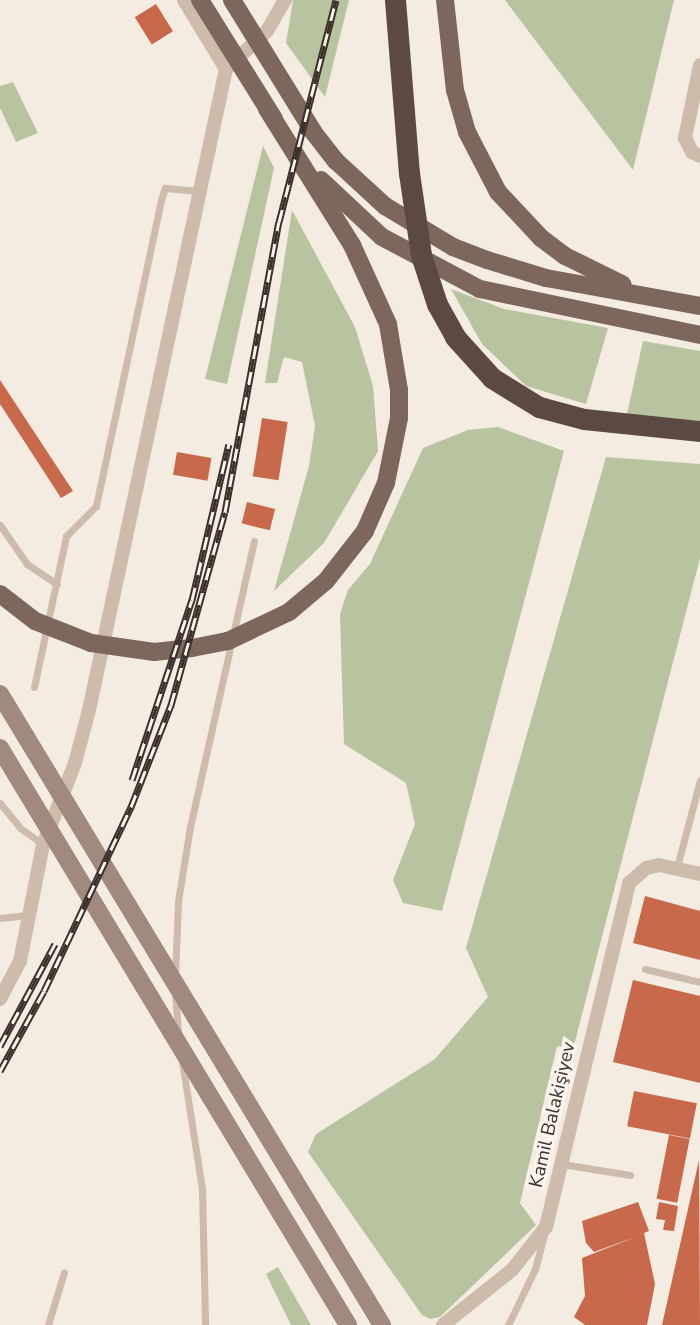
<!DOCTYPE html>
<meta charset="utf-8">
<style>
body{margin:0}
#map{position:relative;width:700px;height:1325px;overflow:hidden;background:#f4ebe1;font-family:"Nunito Sans",sans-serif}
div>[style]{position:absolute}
.green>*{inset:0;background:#b8c4a0}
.building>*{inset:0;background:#c8694b;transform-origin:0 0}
.lane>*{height:7px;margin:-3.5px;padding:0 3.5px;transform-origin:3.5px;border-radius:3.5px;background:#cdbbac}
.street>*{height:14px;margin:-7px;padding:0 7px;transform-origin:7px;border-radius:7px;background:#cdbbac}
.secondary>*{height:18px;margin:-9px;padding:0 9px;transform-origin:9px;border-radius:9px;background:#a18a7d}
.primary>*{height:18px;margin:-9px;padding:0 9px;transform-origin:9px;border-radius:9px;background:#7d675c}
.highway>*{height:21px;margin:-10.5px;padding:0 10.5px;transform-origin:10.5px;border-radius:10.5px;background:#5c4a42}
.rail>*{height:7px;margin-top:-3.5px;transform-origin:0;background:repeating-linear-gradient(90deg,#fbf5ee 0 13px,#3b302b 0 26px);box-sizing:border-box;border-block:2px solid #3b302b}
span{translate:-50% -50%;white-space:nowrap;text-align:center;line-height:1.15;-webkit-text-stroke:7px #fbf5ee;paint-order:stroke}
.street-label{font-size:19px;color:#3b302b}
</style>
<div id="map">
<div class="green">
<div style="clip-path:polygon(293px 0,349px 0,325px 97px,286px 43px)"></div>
<div style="clip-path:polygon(505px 0,674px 0,633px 170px)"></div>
<div style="clip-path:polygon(13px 82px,38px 133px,16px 142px,0 108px,0 86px)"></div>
<div style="clip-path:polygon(263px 146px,274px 168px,227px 384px,205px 379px)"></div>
<div style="clip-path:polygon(292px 210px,355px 327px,373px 386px,378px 451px,324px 543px,274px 591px,309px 466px,315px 426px,302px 362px,284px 357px,277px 383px,265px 383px)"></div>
<div style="clip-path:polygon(451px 289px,504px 309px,608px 328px,586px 404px,526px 386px,482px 344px)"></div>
<div style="clip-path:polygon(643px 341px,700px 351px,700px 421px,627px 414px)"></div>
<div style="clip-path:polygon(498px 427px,564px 451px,442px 911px,403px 903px,393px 880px,415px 824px,406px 783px,344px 744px,340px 614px,348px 590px,370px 564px,423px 448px,468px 430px)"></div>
<div style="clip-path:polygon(606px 457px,700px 464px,700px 558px,573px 1049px,557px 1046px,520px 1203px,536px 1225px,440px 1317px,430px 1319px,422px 1315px,308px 1152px,316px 1134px,435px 1059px,488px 997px,466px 948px)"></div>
<div style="clip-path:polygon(278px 1267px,311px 1325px,291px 1325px,266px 1274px)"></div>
</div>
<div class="building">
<div style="left:156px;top:4px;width:32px;height:25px;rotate:58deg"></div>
<div style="clip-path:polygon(0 380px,73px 491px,61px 498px,0 404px)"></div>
<div style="left:262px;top:418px;width:26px;height:59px;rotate:9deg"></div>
<div style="left:177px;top:452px;width:35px;height:23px;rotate:10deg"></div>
<div style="left:247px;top:502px;width:29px;height:22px;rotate:14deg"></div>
<div style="clip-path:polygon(645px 896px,700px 911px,700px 960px,633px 943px)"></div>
<div style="clip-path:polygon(633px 980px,700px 996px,700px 1083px,613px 1062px)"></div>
<div style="left:634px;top:1091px;width:64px;height:36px;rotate:11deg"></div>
<div style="left:669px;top:1135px;width:21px;height:65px;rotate:11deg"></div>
<div style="clip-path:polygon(699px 1160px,700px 1325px,662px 1325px)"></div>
<div style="clip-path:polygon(638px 1202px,649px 1231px,644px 1233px,655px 1284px,647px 1325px,585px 1325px,574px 1317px,585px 1296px,582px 1258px,638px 1236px,594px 1252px,586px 1243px,582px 1221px)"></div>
<div style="clip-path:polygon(659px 1202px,678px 1206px,674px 1231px,663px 1230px,665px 1220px,656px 1219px)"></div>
</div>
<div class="lane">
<div style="left:0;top:525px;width:47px;rotate:55.3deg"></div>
<div style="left:27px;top:564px;width:36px;rotate:34deg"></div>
<div style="left:34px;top:687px;width:154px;rotate:-78deg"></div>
<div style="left:66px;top:536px;width:42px;rotate:-45deg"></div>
<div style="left:96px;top:506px;width:313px;rotate:-78deg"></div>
<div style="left:161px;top:200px;width:13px;rotate:-72deg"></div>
<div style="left:165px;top:188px;width:34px;rotate:5deg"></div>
<div style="left:0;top:803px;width:32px;rotate:51deg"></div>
<div style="left:20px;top:828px;width:28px;rotate:35deg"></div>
<div style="left:677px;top:867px;width:90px;rotate:-75.2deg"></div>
<div style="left:0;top:918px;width:29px;rotate:-6deg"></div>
<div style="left:645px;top:969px;width:57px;rotate:13.3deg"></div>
<div style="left:175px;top:977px;width:76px;rotate:-87.7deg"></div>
<div style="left:178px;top:901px;width:75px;rotate:-80.8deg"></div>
<div style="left:190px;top:827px;width:293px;rotate:-77.4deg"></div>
<div style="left:175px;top:992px;width:40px;rotate:85.7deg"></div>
<div style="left:182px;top:1061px;width:129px;rotate:81.1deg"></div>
<div style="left:202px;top:1188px;width:137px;rotate:88.7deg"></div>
<div style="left:562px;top:1164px;width:69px;rotate:9.2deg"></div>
<div style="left:48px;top:1325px;width:55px;rotate:-73.2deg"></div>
<div style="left:508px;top:1325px;width:62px;rotate:-64.3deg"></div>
<div style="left:535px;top:1269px;width:35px;rotate:-75deg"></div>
</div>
<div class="street">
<div style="left:184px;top:0;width:81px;rotate:58.7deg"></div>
<div style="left:700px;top:65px;width:75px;rotate:101.6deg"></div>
<div style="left:685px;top:138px;width:16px;rotate:63deg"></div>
<div style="left:692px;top:152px;width:9px;rotate:27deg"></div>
<div style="left:0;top:999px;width:43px;rotate:-62.2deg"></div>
<div style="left:20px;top:961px;width:118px;rotate:-78.8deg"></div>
<div style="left:43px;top:845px;width:88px;rotate:-68.7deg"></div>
<div style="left:75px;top:763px;width:55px;rotate:-75.2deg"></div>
<div style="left:89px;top:710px;width:655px;rotate:-77.94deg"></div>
<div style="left:226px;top:69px;width:56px;rotate:-42.8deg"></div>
<div style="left:267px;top:31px;width:36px;rotate:-60deg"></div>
<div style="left:443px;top:1325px;width:88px;rotate:-38.6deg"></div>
<div style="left:512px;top:1270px;width:55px;rotate:-51.7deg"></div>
<div style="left:546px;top:1227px;width:354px;rotate:-76.4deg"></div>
<div style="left:629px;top:883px;width:23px;rotate:-41deg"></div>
<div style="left:646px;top:868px;width:13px;rotate:-13deg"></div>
<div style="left:659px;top:865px;width:42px;rotate:12.4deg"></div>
</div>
<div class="secondary">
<div style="left:0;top:694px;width:738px;rotate:58.81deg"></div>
<div style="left:0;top:748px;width:674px;rotate:58.9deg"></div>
</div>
<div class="primary">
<div style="left:200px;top:0;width:140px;rotate:58.1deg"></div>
<div style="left:232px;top:0;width:156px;rotate:58.3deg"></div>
<div style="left:314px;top:133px;width:36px;rotate:52deg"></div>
<div style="left:336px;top:161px;width:67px;rotate:42.6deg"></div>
<div style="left:385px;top:206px;width:79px;rotate:31.1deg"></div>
<div style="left:453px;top:247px;width:36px;rotate:21deg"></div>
<div style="left:487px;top:260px;width:62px;rotate:17deg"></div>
<div style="left:546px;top:278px;width:157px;rotate:10.3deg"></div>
<div style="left:445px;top:0;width:91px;rotate:83.7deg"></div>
<div style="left:455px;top:90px;width:44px;rotate:74.1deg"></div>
<div style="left:467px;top:132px;width:68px;rotate:62.7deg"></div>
<div style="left:498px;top:192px;width:63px;rotate:46.9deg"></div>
<div style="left:541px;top:238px;width:30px;rotate:37deg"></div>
<div style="left:565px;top:256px;width:64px;rotate:26.2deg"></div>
<div style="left:321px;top:180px;width:83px;rotate:43.1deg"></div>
<div style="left:382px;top:237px;width:111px;rotate:28deg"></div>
<div style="left:480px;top:289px;width:225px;rotate:11.8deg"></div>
<div style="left:0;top:594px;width:44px;rotate:37.6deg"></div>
<div style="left:35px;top:621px;width:60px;rotate:21.4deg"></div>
<div style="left:91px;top:643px;width:64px;rotate:8.1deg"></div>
<div style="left:154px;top:652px;width:38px;rotate:-6deg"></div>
<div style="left:192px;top:648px;width:37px;rotate:-11deg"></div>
<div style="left:228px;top:641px;width:68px;rotate:-25.4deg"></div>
<div style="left:289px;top:612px;width:48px;rotate:-40deg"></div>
<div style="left:326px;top:581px;width:63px;rotate:-52deg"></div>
<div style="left:365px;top:531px;width:52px;rotate:-66.4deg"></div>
<div style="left:386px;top:483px;width:66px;rotate:-78.7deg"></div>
<div style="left:399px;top:418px;width:28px;rotate:-90deg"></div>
<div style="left:399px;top:390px;width:67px;rotate:-99.5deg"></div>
<div style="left:388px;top:324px;width:87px;rotate:-114.5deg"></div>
<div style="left:352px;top:245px;width:160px;rotate:-122deg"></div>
</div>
<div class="highway">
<div style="left:395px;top:0;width:174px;rotate:85.4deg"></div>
<div style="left:409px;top:173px;width:83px;rotate:81.7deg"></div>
<div style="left:421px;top:255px;width:52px;rotate:71.9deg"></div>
<div style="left:437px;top:304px;width:38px;rotate:61deg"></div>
<div style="left:455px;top:337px;width:55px;rotate:47.9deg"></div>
<div style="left:492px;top:378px;width:55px;rotate:31.7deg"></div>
<div style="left:539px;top:407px;width:47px;rotate:14.9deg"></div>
<div style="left:584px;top:419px;width:117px;rotate:5.9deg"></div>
</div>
<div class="rail">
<div style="left:132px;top:780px;width:190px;rotate:-71.6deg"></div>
<div style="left:192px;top:600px;width:160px;rotate:-76.7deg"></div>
<div style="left:0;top:1046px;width:116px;rotate:-61.7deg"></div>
<div style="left:0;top:1071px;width:91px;rotate:-61.2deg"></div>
<div style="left:44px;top:991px;width:204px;rotate:-64.7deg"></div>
<div style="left:131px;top:807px;width:110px;rotate:-68.6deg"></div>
<div style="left:171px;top:705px;width:200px;rotate:-74.4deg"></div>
<div style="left:225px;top:512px;width:295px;rotate:-79.5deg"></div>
<div style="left:279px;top:222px;width:229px;rotate:-75.6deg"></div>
</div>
<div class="street-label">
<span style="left:553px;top:1115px;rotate:-77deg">Kamil Balakişiyev</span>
</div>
</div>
